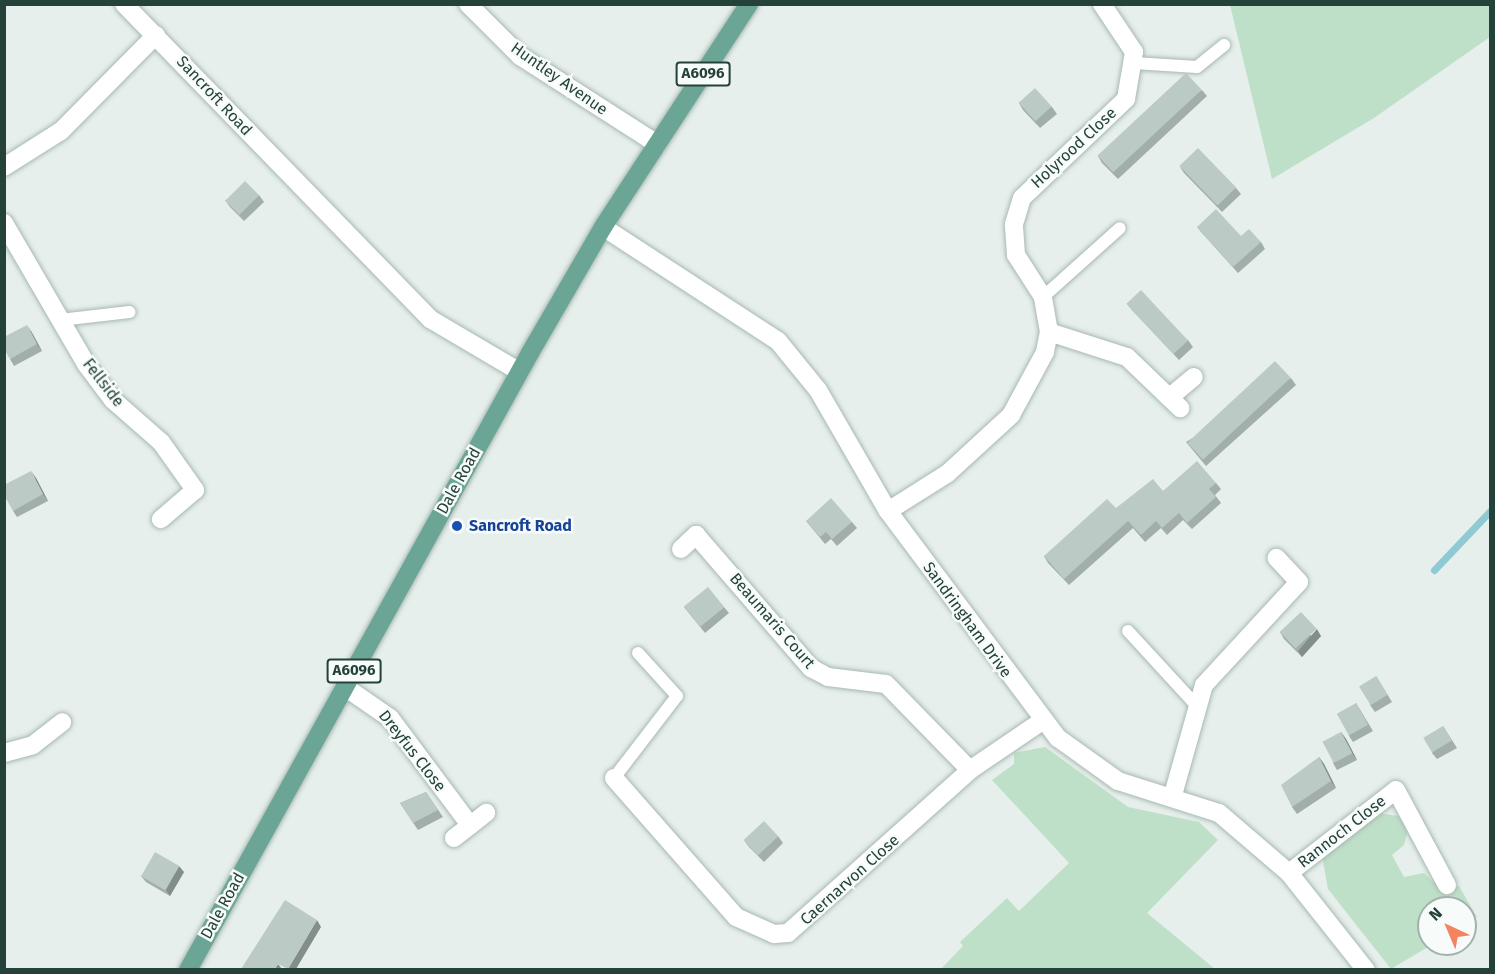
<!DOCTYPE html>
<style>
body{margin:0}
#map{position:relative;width:1495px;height:974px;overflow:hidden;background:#e6efeb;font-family:"Fira Sans",sans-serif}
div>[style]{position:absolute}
.green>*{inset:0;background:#bfe0c8}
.stream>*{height:7px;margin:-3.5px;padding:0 3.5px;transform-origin:3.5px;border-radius:3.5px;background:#8ec9d4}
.roads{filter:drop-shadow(0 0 2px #a8b8b2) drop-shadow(0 0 2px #a8b8b2)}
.lane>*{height:12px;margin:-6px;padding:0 6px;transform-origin:6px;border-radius:6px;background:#fff}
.street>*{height:18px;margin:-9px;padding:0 9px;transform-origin:9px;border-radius:9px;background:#fff}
.secondary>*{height:18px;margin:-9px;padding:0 9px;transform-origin:9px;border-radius:9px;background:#fff}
.primary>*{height:18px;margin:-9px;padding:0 9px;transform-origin:9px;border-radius:9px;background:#6aa596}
.wall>*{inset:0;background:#a1aea9}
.shaded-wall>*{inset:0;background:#838d89}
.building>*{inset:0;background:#bbcac4;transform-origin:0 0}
.dots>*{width:16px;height:16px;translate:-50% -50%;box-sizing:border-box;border:3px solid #f7fbf9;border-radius:50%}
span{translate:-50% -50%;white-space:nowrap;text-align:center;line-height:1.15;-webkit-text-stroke:5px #f7fbf9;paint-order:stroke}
.shield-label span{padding:2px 4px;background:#f7fbf9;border:2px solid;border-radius:4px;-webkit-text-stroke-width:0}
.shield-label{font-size:15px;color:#24423a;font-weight:700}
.street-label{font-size:16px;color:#24423a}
.transit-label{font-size:16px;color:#164399;font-weight:700}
.left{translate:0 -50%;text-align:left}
.frame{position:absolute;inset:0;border:6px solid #24423a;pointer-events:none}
.north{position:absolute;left:1417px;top:896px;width:60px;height:60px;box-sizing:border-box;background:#f7fbf9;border:2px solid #a3b1ad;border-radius:50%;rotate:316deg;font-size:16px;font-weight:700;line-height:24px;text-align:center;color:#24423a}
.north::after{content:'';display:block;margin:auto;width:21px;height:27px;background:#f4845f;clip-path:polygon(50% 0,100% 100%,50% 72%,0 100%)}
</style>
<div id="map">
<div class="green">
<div style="clip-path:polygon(1230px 5px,1490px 5px,1490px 37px,1374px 118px,1272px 179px)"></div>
<div style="clip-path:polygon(1045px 747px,1128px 807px,1199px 822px,1218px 840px,1147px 913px,1215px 969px,941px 969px,963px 946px,960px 942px,1007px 898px,1019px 911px,1069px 863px,992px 780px,1014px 764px,1014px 753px)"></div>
<div style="clip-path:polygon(1378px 813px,1398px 816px,1408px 830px,1404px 845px,1392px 855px,1404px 877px,1424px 873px,1444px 892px,1459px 886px,1477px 917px,1465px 925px,1465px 908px,1429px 908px,1433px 944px,1391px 969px,1328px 889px,1322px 856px)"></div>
</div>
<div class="stream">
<div style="left:1434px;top:570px;width:81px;rotate:-46.5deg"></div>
</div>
<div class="roads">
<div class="lane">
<div style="left:1134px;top:63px;width:63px;rotate:3.6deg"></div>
<div style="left:1197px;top:67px;width:35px;rotate:-39deg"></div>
<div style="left:1043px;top:297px;width:103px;rotate:-41.9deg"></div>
<div style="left:60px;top:320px;width:70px;rotate:-6.5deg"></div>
<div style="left:1128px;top:631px;width:102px;rotate:47.4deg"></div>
<div style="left:614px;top:778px;width:103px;rotate:-52.5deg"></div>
<div style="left:677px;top:696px;width:58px;rotate:-132.2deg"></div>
</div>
<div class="street">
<div style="left:468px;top:4px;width:74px;rotate:45deg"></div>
<div style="left:520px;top:56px;width:163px;rotate:32.7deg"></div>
<div style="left:4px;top:167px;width:67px;rotate:-32.3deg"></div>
<div style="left:61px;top:131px;width:135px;rotate:-45.3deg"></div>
<div style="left:4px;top:223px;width:163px;rotate:59.8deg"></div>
<div style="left:86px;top:364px;width:45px;rotate:53.1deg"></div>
<div style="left:113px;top:400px;width:64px;rotate:41.2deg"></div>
<div style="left:161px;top:442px;width:59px;rotate:54.7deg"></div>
<div style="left:195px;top:490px;width:45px;rotate:139.5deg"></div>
<div style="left:1049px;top:332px;width:82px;rotate:17.8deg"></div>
<div style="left:1127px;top:357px;width:74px;rotate:43.9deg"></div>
<div style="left:1170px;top:397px;width:31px;rotate:-40deg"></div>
<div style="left:888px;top:511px;width:71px;rotate:-32.3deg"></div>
<div style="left:948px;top:473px;width:86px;rotate:-42.6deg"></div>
<div style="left:1011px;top:415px;width:72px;rotate:-61.6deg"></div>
<div style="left:1045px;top:352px;width:20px;rotate:-79deg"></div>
<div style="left:1049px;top:332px;width:36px;rotate:-100deg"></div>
<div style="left:1043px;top:297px;width:50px;rotate:-122.7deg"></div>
<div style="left:1016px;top:255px;width:31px;rotate:-94deg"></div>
<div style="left:1014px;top:224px;width:27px;rotate:-73deg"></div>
<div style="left:1022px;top:198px;width:144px;rotate:-43.6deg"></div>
<div style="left:1126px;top:99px;width:48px;rotate:-80.3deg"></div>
<div style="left:1134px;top:52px;width:58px;rotate:-123.7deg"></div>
<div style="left:681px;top:549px;width:21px;rotate:-43deg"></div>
<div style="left:696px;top:535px;width:176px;rotate:49.2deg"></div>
<div style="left:811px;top:668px;width:19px;rotate:28deg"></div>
<div style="left:828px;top:677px;width:58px;rotate:6.9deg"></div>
<div style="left:886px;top:684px;width:120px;rotate:45.7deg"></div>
<div style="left:345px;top:687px;width:55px;rotate:34.6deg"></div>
<div style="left:390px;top:718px;width:134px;rotate:53.2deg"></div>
<div style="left:4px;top:753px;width:30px;rotate:-15deg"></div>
<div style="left:33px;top:745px;width:37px;rotate:-38deg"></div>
<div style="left:614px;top:778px;width:185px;rotate:48.7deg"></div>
<div style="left:736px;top:917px;width:42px;rotate:24.1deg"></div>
<div style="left:774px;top:934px;width:14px;rotate:-4deg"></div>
<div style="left:788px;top:933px;width:244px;rotate:-41.8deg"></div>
<div style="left:970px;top:770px;width:87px;rotate:-34.2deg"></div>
<div style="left:1173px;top:795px;width:114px;rotate:-74.3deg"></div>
<div style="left:1204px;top:685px;width:140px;rotate:-47.3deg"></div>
<div style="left:1299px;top:582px;width:33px;rotate:-133deg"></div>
<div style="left:454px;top:838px;width:41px;rotate:-38deg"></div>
<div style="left:1289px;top:873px;width:135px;rotate:-37.8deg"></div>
<div style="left:1396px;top:790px;width:108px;rotate:61.8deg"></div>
</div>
<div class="secondary">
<div style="left:124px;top:4px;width:439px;rotate:45.8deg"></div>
<div style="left:430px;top:319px;width:104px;rotate:30.5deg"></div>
<div style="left:603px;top:227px;width:209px;rotate:33.1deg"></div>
<div style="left:778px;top:341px;width:63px;rotate:50.8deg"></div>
<div style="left:818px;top:390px;width:140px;rotate:60deg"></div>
<div style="left:888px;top:511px;width:284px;rotate:53.2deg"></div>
<div style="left:1058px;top:738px;width:74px;rotate:35.6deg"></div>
<div style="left:1118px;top:781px;width:106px;rotate:17.6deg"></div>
<div style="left:1219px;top:813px;width:92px;rotate:40.6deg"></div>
<div style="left:1289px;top:873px;width:124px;rotate:51.6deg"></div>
</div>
<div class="primary">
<div style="left:188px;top:970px;width:705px;rotate:-61deg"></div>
<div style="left:530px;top:353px;width:146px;rotate:-59.9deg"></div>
<div style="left:603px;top:227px;width:267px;rotate:-56.8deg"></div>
</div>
</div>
<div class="wall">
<div style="clip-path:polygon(1202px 90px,1207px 96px,1118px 179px,1102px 163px,1098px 156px)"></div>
<div style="clip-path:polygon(1019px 103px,1052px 107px,1057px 114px,1040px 128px,1023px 110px)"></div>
<div style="clip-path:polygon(1180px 167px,1236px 188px,1241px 194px,1222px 212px,1184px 173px)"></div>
<div style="clip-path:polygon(259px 195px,264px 202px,244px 221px,230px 207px,225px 200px)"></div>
<div style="clip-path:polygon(1197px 227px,1241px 236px,1261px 242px,1265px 249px,1238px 273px,1202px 233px)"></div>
<div style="clip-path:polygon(1127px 304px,1188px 340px,1193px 347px,1179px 360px,1132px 310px)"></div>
<div style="clip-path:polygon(31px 331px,42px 351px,14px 366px,10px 359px)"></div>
<div style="clip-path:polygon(1291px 378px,1296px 385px,1206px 466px,1186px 442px)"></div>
<div style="clip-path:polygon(36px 478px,48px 501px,17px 517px,13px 511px)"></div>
<div style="clip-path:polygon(1216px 483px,1221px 489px,1215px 495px,1221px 503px,1192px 529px,1183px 520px,1167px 535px,1161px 528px,1145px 542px,1133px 528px,1069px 585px,1048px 563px,1044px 556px,1163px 491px)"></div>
<div style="clip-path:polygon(806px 521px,852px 522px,857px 528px,837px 546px,831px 539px,825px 544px)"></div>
<div style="clip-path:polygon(684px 607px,724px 607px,729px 613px,705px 633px)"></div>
<div style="clip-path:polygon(1280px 632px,1321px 636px,1302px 657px,1284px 639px)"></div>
<div style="clip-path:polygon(1376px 676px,1392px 702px,1375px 712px,1370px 705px)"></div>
<div style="clip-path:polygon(1356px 703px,1373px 731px,1353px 742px,1349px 736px)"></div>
<div style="clip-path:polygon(1443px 726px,1457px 748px,1437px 759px,1432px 753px)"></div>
<div style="clip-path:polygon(1341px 732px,1346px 739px,1357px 760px,1337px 770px,1333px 763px)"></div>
<div style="clip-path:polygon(1319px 757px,1324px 764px,1336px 788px,1297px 814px,1292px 807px)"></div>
<div style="clip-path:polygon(426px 792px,443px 817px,418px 830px,400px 803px)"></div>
<div style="clip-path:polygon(778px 836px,783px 843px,764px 862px,749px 847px,744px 840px)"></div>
<div style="clip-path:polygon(184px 872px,170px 896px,146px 882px,141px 876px)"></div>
</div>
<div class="shaded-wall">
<div style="clip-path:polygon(27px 325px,31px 331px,42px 351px,37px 344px)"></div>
<div style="clip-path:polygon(31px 471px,36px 478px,48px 501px,43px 494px)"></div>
<div style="clip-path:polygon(1317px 629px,1321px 636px,1302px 657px,1298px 651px)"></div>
<div style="clip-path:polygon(1341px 732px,1346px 739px,1357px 760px,1352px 753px)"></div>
<div style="clip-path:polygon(1319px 757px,1324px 764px,1336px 788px,1331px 781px)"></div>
<div style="clip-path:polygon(179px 866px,184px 872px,170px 896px,166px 890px)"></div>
<div style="clip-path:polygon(317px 920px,321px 927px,296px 969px,288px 969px)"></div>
<div style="clip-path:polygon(278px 964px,282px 969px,275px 969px)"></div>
</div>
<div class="building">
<div style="left:1186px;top:73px;width:23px;height:121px;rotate:47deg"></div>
<div style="left:1035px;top:88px;width:25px;height:22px;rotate:48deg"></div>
<div style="left:1198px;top:148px;width:55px;height:26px;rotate:46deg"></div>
<div style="left:245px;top:181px;width:20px;height:28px;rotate:45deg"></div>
<div style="clip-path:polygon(1216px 209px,1241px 236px,1249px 229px,1261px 242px,1233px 267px,1197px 227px)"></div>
<div style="left:1141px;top:290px;width:69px;height:20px;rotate:47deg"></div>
<div style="clip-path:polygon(27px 325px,37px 344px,10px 359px,4px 349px,4px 337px)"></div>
<div style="left:1275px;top:361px;width:23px;height:120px;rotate:47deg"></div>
<div style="clip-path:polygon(1197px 461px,1216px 483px,1209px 489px,1216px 497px,1187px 523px,1179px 513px,1162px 528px,1156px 521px,1141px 535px,1128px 521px,1064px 579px,1044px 556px,1107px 499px,1116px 508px,1153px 479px,1163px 491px)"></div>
<div style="clip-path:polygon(31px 471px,43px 494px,13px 511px,4px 495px,4px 485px)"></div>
<div style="clip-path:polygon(831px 498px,852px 522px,832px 539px,826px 532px,820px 537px,806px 521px)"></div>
<div style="left:708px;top:587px;width:26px;height:31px;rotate:51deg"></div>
<div style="left:1301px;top:612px;width:23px;height:29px;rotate:47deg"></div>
<div style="left:1376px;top:676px;width:22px;height:20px;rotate:58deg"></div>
<div style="left:1356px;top:703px;width:25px;height:22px;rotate:61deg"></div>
<div style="left:1443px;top:726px;width:17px;height:23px;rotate:59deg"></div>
<div style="left:1341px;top:732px;width:24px;height:21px;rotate:62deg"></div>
<div style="clip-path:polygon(1319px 757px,1331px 781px,1292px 807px,1281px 785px)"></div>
<div style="clip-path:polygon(426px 792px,438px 810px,413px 823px,400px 803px)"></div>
<div style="left:764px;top:821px;width:21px;height:28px;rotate:47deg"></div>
<div style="left:155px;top:852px;width:28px;height:28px;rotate:30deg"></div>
<div style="clip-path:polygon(285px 900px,317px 920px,288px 969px,278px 964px,275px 969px,241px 969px)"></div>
</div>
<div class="dots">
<div style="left:457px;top:526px;background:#1a4fb4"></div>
</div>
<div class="shield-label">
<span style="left:703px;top:74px">A6096</span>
<span style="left:354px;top:671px">A6096</span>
</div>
<div class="street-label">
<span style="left:559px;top:79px;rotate:35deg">Huntley Avenue</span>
<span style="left:214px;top:96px;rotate:47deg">Sancroft Road</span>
<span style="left:1074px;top:148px;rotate:-43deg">Holyrood Close</span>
<span style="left:103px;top:383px;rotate:52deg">Fellside</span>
<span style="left:459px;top:481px;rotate:-61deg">Dale Road</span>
<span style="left:967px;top:620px;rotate:54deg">Sandringham Drive</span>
<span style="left:772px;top:621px;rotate:49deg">Beaumaris Court</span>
<span style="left:412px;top:751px;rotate:52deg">Dreyfus Close</span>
<span style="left:1342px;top:832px;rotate:-38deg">Rannoch Close</span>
<span style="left:850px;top:880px;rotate:-42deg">Caernarvon Close</span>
<span style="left:223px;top:906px;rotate:-61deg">Dale Road</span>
</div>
<div class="transit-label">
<span class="left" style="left:469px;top:526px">Sancroft Road</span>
</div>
<div class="frame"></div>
<div class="north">N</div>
</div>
